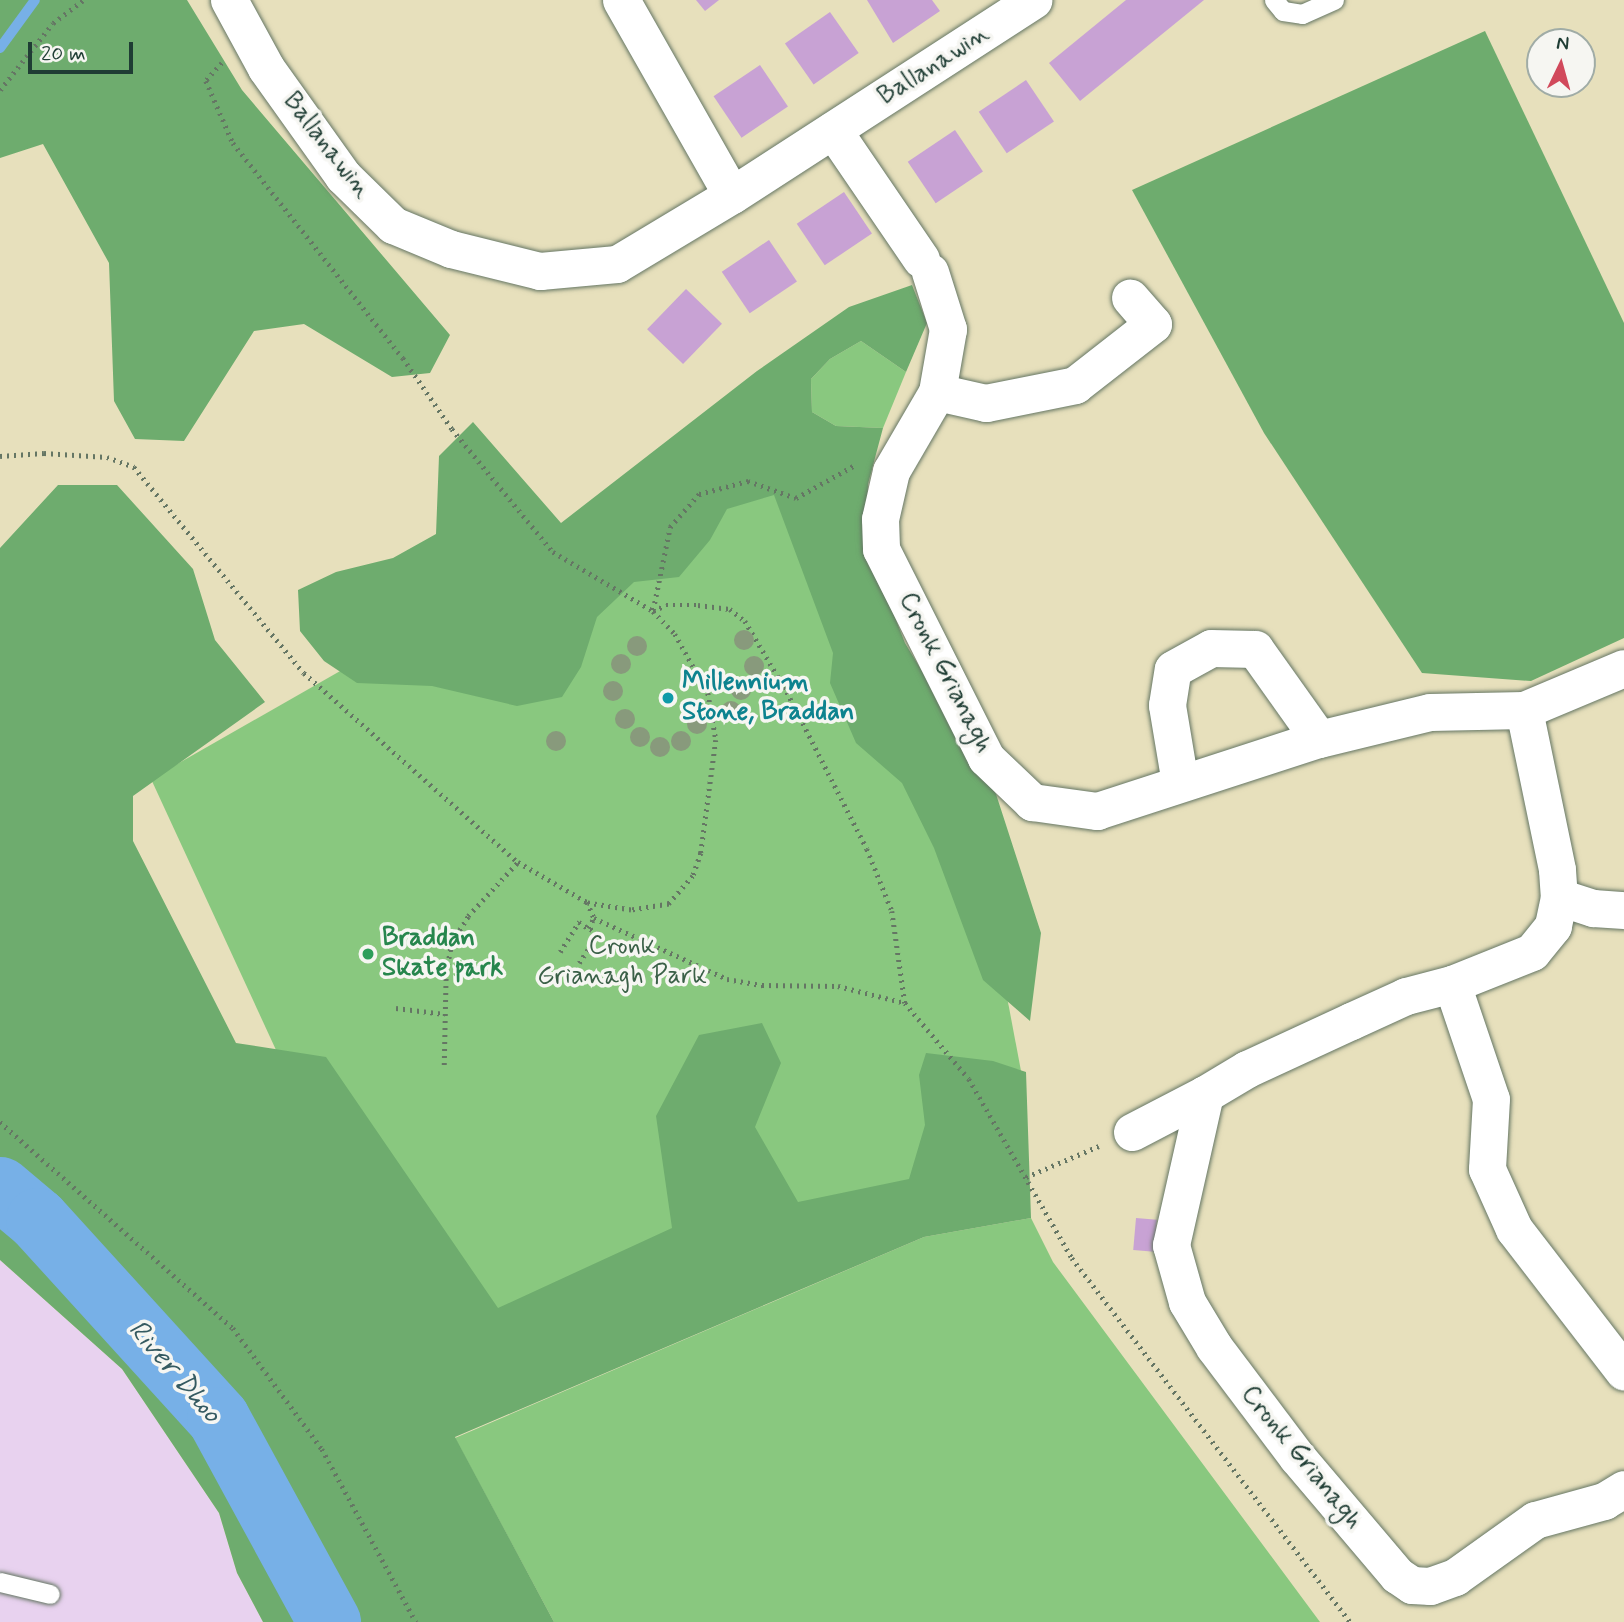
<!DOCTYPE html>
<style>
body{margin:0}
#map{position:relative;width:1624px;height:1622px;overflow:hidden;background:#e7e0bc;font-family:Mynerve,sans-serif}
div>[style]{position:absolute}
.built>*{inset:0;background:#e8d2ef}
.green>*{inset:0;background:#89c87f}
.forest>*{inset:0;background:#6eac6e}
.stream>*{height:10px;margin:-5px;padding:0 5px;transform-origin:5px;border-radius:5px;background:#77b0e7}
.river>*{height:63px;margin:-31.5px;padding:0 31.5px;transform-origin:31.5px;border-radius:31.5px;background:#77b0e7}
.building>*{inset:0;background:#c8a2d4;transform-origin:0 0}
.path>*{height:4.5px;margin-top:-2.25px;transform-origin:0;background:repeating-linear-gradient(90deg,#657664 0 2px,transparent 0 7px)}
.roads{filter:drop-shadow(0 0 2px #657664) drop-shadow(0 0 2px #657664)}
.lane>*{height:19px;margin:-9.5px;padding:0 9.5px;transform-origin:9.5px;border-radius:9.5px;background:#fff}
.street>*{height:37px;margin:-18.5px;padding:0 18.5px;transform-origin:18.5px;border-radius:18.5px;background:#fff}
.trees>*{width:20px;height:20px;margin:-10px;border-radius:50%;background:#889a7c}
.dots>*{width:19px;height:19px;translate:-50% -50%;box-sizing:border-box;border:4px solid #f6f6f2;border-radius:50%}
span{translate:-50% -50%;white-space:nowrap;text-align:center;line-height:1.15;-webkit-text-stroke:7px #f6f6f2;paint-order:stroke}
.street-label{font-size:26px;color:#1f3d34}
.culture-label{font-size:26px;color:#0d838f;font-weight:700}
.left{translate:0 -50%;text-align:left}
.leisure-label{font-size:26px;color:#27864d;font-weight:700}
.park-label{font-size:26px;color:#3a6047}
.water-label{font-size:28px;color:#355a61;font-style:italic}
.north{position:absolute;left:1526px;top:28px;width:70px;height:70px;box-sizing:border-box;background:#f6f6f2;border:2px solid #a0aca6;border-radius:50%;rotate:5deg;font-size:19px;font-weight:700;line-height:28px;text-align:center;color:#1f3d34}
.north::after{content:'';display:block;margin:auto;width:24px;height:32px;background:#d1495b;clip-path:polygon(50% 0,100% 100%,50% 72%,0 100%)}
.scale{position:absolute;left:28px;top:42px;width:105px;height:32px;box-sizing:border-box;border:4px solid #1f3d34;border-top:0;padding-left:9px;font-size:21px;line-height:24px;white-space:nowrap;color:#1f3d34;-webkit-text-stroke:5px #f6f6f2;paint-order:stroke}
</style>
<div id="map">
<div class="built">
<div style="clip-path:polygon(0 1260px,122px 1369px,219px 1513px,237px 1573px,263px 1622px,0 1622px)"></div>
</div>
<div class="green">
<div style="clip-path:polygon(861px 341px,906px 372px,883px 428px,836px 426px,812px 412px,811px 379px,830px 359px)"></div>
<div style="clip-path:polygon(759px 432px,994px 928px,1021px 1071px,920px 1227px,449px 1425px,151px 779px)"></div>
<div style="clip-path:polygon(1031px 1218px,1053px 1262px,1320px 1622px,554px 1622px,455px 1438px,924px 1237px)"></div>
</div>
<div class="forest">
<div style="clip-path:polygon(0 0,187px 0,242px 90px,450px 335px,430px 373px,392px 377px,304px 324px,254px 331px,184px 441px,135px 439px,114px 401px,109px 263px,43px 144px,0 158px)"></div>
<div style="clip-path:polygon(1485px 31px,1624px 323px,1624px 638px,1531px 681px,1422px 673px,1264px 433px,1132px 190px)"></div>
<div style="clip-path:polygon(912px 285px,927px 323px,906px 372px,861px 341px,830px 359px,811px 379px,812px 412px,836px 426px,883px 428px,868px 484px,866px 543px,905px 643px,996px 794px,1041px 933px,1030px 1021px,983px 980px,934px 848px,902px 783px,856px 743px,830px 683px,833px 653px,774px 495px,727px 509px,710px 540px,679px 577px,634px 582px,597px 617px,581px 667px,562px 697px,517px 706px,432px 686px,357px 683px,324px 661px,300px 631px,298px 590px,336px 572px,393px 558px,436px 534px,439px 456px,473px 422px,561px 523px,757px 371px,849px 307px)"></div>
<div style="clip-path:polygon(58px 485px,117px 485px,193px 569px,215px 640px,265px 702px,133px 796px,133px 841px,236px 1043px,326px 1057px,498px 1308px,672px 1228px,656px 1116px,699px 1035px,762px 1023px,781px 1063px,755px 1127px,798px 1202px,909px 1179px,925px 1125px,919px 1075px,926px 1053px,993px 1061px,1026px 1072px,1031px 1218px,924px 1237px,455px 1437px,554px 1622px,263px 1622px,237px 1573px,219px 1513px,122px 1369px,0 1260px,0 548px)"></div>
</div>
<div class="stream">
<div style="left:0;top:48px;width:59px;rotate:-53.9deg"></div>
</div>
<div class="river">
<div style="left:0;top:1188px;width:48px;rotate:40deg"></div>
<div style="left:37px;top:1219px;width:269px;rotate:47.7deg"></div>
<div style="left:218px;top:1418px;width:232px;rotate:61.4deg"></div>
</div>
<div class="building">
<div style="clip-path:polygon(696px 0,719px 0,705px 11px)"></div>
<div style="clip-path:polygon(867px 0,932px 0,940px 11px,893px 43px)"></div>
<div style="clip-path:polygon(1126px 0,1204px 0,1080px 101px,1049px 63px)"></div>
<div style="left:830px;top:12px;width:50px;height:55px;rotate:55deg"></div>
<div style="left:760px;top:65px;width:50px;height:56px;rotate:56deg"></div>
<div style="left:1026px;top:80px;width:50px;height:57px;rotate:56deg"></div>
<div style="left:955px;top:130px;width:50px;height:57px;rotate:56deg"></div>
<div style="left:844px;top:192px;width:50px;height:57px;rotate:56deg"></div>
<div style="left:769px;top:240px;width:50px;height:57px;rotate:56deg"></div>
<div style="left:686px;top:289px;width:50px;height:56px;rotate:44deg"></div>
<div style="left:1136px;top:1218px;width:21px;height:32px;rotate:5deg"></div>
</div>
<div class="path">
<div style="left:222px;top:63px;width:24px;rotate:132deg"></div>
<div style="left:206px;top:81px;width:68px;rotate:66.5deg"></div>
<div style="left:233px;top:143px;width:274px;rotate:51.7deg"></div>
<div style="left:403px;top:358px;width:86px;rotate:55.4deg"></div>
<div style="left:452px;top:429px;width:159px;rotate:50.6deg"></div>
<div style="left:553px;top:552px;width:116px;rotate:30.5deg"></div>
<div style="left:653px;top:611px;width:32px;rotate:46deg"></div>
<div style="left:675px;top:634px;width:68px;rotate:60.8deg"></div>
<div style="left:708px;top:693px;width:48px;rotate:80.3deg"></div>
<div style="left:716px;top:740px;width:114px;rotate:97.6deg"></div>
<div style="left:701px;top:853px;width:24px;rotate:109deg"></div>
<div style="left:693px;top:876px;width:37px;rotate:131deg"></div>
<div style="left:669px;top:904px;width:38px;rotate:171deg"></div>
<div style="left:631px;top:910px;width:44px;rotate:-170.8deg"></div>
<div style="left:0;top:90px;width:85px;rotate:-51.7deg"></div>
<div style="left:53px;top:23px;width:38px;rotate:-37deg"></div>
<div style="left:0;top:456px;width:44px;rotate:-3.9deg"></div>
<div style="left:44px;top:453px;width:63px;rotate:3.6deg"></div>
<div style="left:107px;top:457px;width:29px;rotate:20deg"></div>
<div style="left:134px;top:467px;width:267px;rotate:50.5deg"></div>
<div style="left:304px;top:673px;width:286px;rotate:41.5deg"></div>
<div style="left:518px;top:862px;width:80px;rotate:30.1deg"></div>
<div style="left:587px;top:902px;width:17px;rotate:66deg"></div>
<div style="left:594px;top:918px;width:146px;rotate:24.6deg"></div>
<div style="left:727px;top:979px;width:36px;rotate:10deg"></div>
<div style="left:762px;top:985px;width:76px;rotate:0.8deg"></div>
<div style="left:838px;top:986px;width:69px;rotate:14.2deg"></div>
<div style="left:905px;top:1003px;width:99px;rotate:49.9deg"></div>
<div style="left:969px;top:1079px;width:207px;rotate:60.1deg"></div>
<div style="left:1072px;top:1258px;width:458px;rotate:52.6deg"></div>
<div style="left:653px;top:610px;width:85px;rotate:-78.4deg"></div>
<div style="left:670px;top:527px;width:44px;rotate:-48.7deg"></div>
<div style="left:699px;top:494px;width:51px;rotate:-14.9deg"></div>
<div style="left:748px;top:481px;width:51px;rotate:19.5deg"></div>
<div style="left:796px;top:498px;width:68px;rotate:-29.2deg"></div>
<div style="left:653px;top:611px;width:14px;rotate:-25deg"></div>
<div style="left:666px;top:605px;width:32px"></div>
<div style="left:698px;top:605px;width:32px;rotate:7deg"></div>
<div style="left:730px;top:609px;width:19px;rotate:39deg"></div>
<div style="left:745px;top:621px;width:82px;rotate:59.4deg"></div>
<div style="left:787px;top:692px;width:176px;rotate:63deg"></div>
<div style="left:867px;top:849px;width:67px;rotate:68deg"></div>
<div style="left:892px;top:911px;width:93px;rotate:82deg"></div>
<div style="left:560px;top:952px;width:36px;rotate:-58deg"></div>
<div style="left:579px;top:922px;width:11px;rotate:34deg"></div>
<div style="left:579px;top:963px;width:35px;rotate:-57deg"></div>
<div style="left:598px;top:934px;width:12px;rotate:-149deg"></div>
<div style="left:588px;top:928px;width:12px;rotate:-59deg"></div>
<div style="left:396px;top:1008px;width:49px;rotate:7deg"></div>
<div style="left:444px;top:1065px;width:93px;rotate:-88.8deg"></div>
<div style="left:446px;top:972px;width:31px;rotate:-79deg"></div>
<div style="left:452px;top:942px;width:31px;rotate:-58deg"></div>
<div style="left:468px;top:916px;width:74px;rotate:-47.2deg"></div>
<div style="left:0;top:1122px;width:311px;rotate:41.5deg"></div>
<div style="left:233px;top:1328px;width:150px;rotate:53.7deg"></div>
<div style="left:322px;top:1449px;width:197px;rotate:61.5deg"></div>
<div style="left:1026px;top:1177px;width:79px;rotate:-23deg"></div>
</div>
<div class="roads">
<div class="lane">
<div style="left:1274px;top:0;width:14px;rotate:51deg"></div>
<div style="left:1283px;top:11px;width:19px;rotate:9deg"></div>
<div style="left:1302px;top:14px;width:35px;rotate:-24deg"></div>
<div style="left:0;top:1582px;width:51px;rotate:13.5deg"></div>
</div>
<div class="street">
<div style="left:229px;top:0;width:77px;rotate:61.4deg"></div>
<div style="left:266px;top:68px;width:133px;rotate:54.5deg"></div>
<div style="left:343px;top:176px;width:70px;rotate:44.4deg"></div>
<div style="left:393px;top:225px;width:63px;rotate:22.5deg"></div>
<div style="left:451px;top:249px;width:92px;rotate:13.9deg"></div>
<div style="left:540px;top:271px;width:77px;rotate:-5.2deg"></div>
<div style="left:617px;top:264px;width:134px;rotate:-31deg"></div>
<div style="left:732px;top:195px;width:359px;rotate:-32.9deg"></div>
<div style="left:621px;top:0;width:224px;rotate:60.4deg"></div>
<div style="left:833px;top:130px;width:156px;rotate:55.7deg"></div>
<div style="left:930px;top:272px;width:60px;rotate:72.5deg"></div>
<div style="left:948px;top:329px;width:64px;rotate:99.9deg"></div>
<div style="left:937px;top:392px;width:91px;rotate:120.2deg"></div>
<div style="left:891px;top:471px;width:49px;rotate:102.9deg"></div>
<div style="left:880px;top:519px;width:30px;rotate:88deg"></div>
<div style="left:881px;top:549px;width:234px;rotate:63.3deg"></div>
<div style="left:986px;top:758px;width:64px;rotate:43.7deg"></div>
<div style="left:1032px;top:802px;width:66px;rotate:7.9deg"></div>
<div style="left:1097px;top:811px;width:233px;rotate:-18deg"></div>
<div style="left:1319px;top:739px;width:114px;rotate:-13.7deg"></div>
<div style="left:1430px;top:712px;width:94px;rotate:-1.2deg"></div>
<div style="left:1524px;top:710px;width:108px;rotate:-22.8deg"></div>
<div style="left:937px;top:392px;width:50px;rotate:12.7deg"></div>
<div style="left:986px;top:403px;width:91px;rotate:-11.4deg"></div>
<div style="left:1075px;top:385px;width:99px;rotate:-38deg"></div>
<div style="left:1153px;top:324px;width:35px;rotate:-131deg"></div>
<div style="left:1524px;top:710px;width:163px;rotate:78.3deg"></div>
<div style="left:1557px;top:870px;width:27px;rotate:86deg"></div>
<div style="left:1559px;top:897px;width:30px;rotate:102deg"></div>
<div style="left:1553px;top:926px;width:33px;rotate:129deg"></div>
<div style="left:1532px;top:952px;width:86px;rotate:158.2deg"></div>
<div style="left:1452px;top:984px;width:121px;rotate:71.3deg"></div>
<div style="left:1491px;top:1099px;width:70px;rotate:93.3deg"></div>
<div style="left:1487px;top:1169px;width:66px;rotate:65.8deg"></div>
<div style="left:1514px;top:1229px;width:180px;rotate:52.4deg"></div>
<div style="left:1180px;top:783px;width:79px;rotate:-99.5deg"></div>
<div style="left:1167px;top:705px;width:36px;rotate:-81deg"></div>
<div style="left:1173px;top:669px;width:43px;rotate:-28.9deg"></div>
<div style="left:1211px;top:648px;width:44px;rotate:1.3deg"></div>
<div style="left:1255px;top:649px;width:110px;rotate:54.6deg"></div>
<div style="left:1559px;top:897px;width:36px;rotate:18deg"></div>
<div style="left:1593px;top:908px;width:31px;rotate:4deg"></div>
<div style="left:1452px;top:984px;width:48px;rotate:165.4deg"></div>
<div style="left:1406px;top:996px;width:60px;rotate:155.6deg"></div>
<div style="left:1351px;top:1021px;width:115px;rotate:155.2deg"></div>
<div style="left:1247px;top:1069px;width:49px;rotate:149.2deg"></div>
<div style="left:1205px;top:1094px;width:155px;rotate:102.7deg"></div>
<div style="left:1171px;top:1245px;width:59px;rotate:74.3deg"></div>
<div style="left:1187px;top:1302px;width:52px;rotate:59deg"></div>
<div style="left:1214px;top:1347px;width:138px;rotate:53deg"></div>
<div style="left:1297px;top:1457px;width:155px;rotate:49.7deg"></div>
<div style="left:1397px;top:1575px;width:18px;rotate:34deg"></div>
<div style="left:1412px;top:1585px;width:18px;rotate:3deg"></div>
<div style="left:1430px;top:1586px;width:27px;rotate:-20deg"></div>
<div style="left:1455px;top:1577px;width:98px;rotate:-35.5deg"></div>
<div style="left:1535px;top:1520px;width:72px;rotate:-15.4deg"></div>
<div style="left:1604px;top:1501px;width:23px;rotate:-31deg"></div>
<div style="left:1132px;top:1132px;width:82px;rotate:-27.5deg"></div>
</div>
</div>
<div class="trees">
<div style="left:744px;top:640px"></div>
<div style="left:637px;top:646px"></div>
<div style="left:621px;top:664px"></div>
<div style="left:754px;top:666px"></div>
<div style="left:741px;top:690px"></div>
<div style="left:613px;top:691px"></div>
<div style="left:731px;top:711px"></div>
<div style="left:625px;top:719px"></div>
<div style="left:697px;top:724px"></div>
<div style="left:640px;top:737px"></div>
<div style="left:556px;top:741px"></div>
<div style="left:681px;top:741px"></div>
<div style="left:660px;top:747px"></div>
</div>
<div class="dots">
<div style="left:668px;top:698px;background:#0f9aa8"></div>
<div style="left:368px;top:954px;background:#2e9e5b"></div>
</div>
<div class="street-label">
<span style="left:934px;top:66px;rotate:-33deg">Ballanawin</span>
<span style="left:326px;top:146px;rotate:52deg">Ballanawin</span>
<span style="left:945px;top:673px;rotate:63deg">Cronk Grianagh</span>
<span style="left:1301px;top:1458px;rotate:51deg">Cronk Grianagh</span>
</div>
<div class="culture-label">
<span class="left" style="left:682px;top:698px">Millennium<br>Stone, Braddan</span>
</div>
<div class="leisure-label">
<span class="left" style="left:382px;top:954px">Braddan<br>Skate park</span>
</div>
<div class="park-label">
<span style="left:622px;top:962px">Cronk<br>Grianagh Park</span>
</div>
<div class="water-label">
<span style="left:174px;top:1372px;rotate:49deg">River Dhoo</span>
</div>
<div class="north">N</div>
<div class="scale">20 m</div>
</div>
